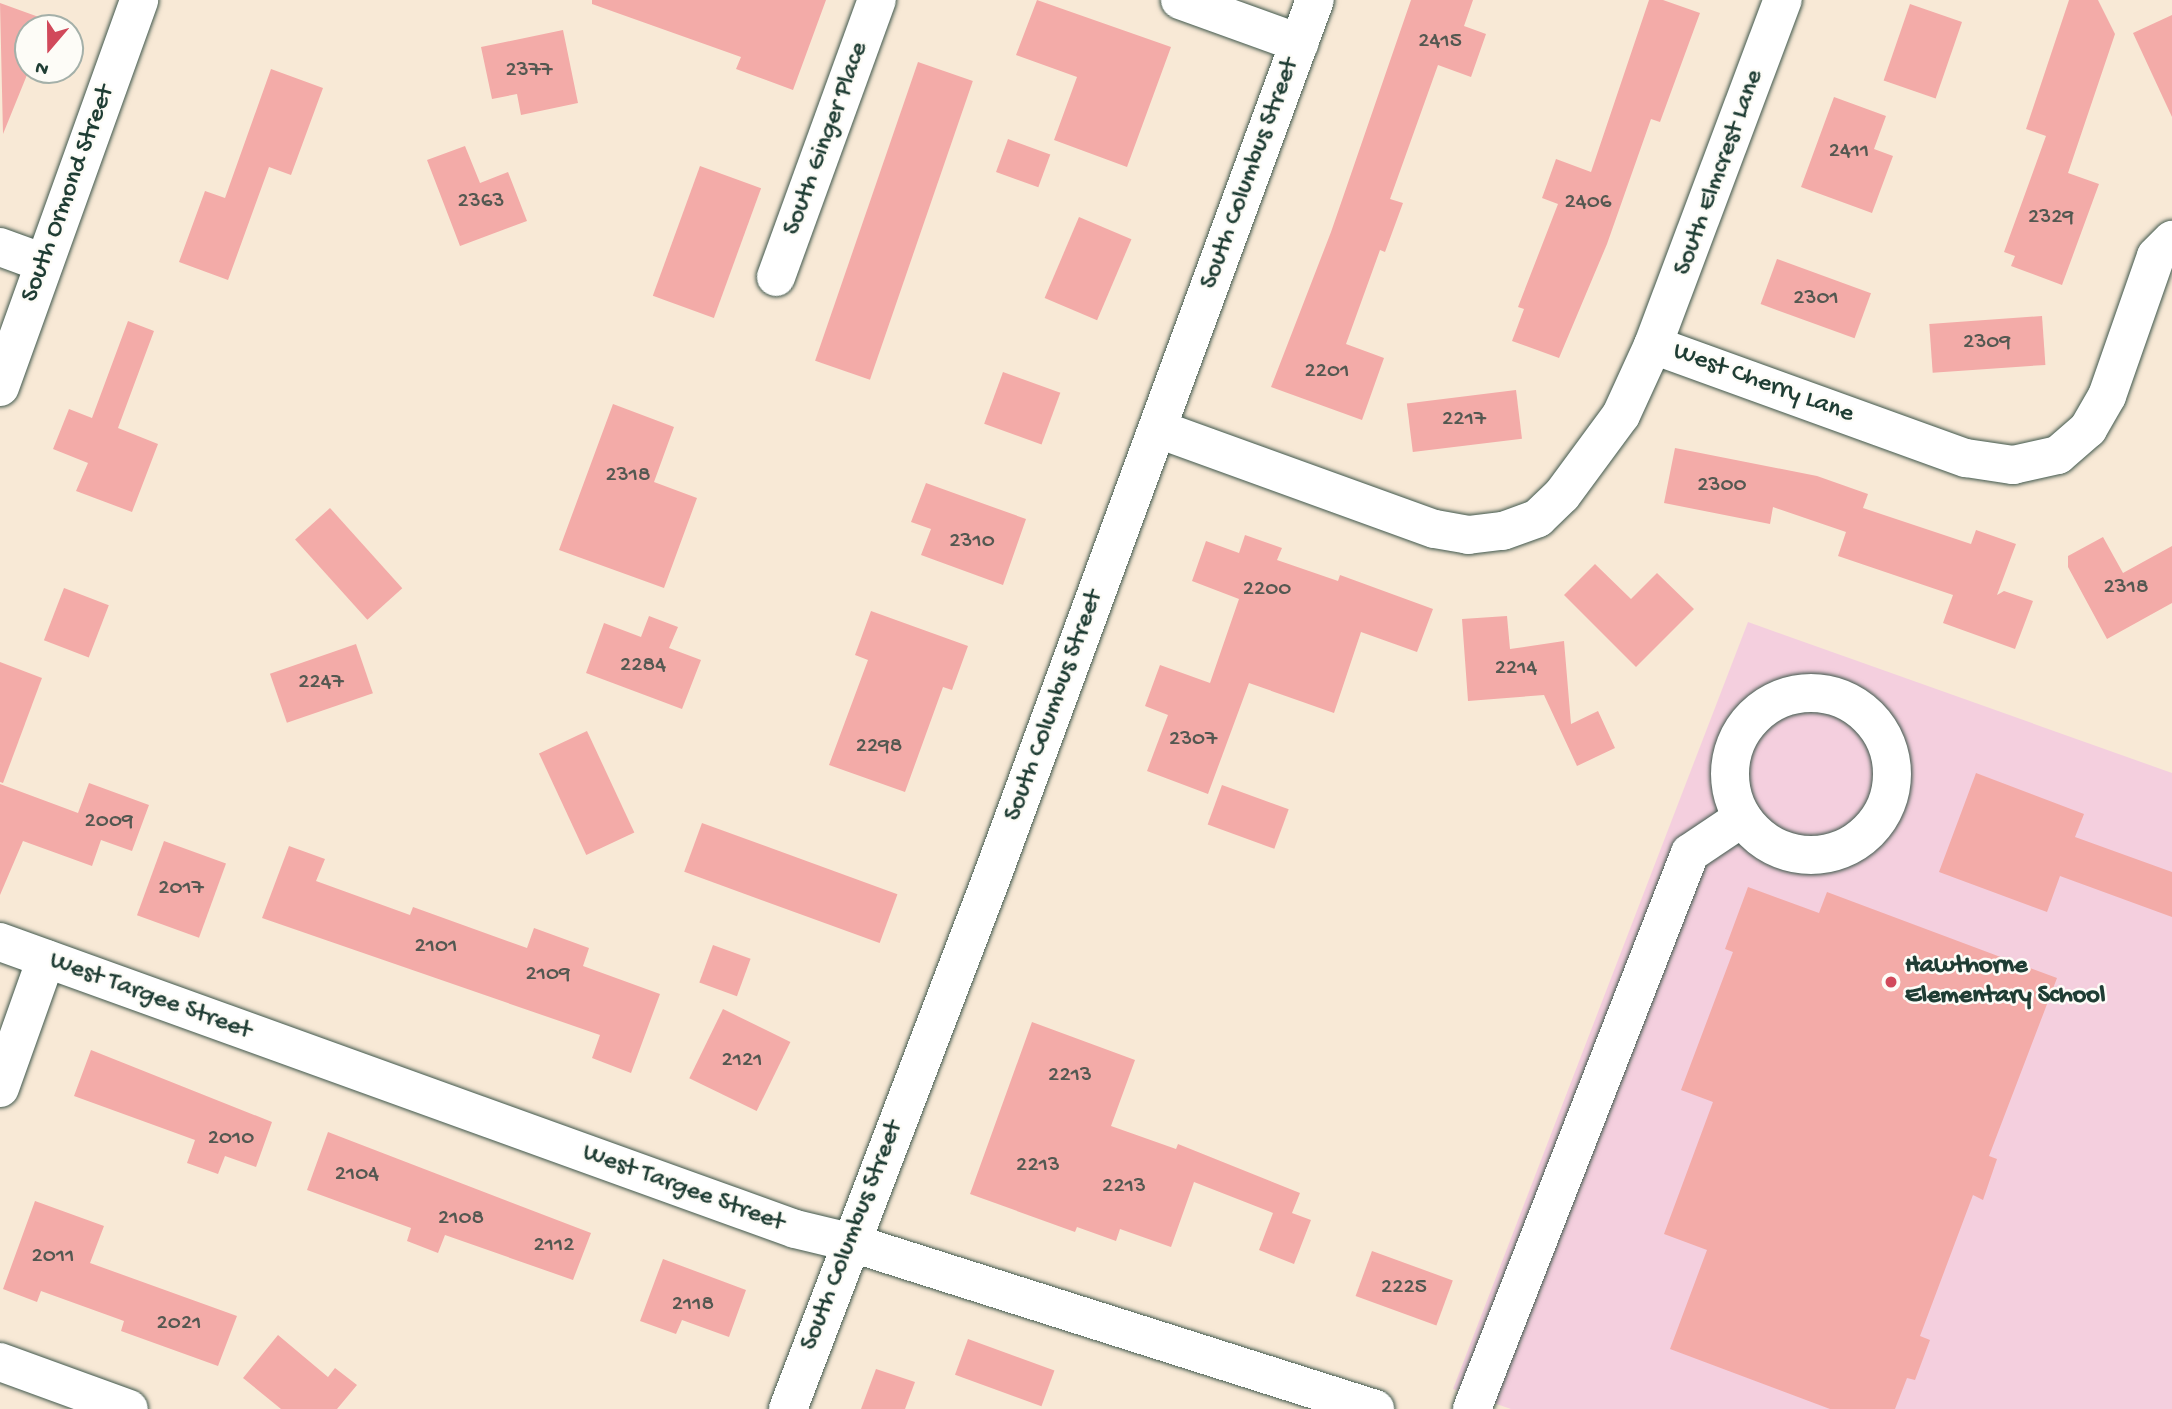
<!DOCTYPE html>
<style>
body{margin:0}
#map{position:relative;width:2172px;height:1409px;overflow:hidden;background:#f8e9d6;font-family:"Gochi Hand",sans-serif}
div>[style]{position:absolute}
.built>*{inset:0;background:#f4cfde}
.building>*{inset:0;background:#f3aba8;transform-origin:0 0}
.roads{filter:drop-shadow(0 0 2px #40574c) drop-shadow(0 0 2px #40574c)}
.minor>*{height:38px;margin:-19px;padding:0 19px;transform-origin:19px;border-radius:19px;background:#fff}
.minor>.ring{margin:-19px;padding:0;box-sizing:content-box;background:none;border:38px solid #fff;border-radius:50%}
.dots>*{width:19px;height:19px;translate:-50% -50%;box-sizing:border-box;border:4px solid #fdfcf7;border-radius:50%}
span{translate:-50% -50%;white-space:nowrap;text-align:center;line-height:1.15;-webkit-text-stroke:5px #fdfcf7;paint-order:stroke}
.number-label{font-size:23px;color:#545851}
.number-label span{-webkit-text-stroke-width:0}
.street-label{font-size:26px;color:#1f3d34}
.poi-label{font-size:26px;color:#1f3d34;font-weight:700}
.left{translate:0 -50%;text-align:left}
.north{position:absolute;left:14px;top:14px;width:70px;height:70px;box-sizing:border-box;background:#fdfcf7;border:2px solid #a4b0a9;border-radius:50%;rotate:200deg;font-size:19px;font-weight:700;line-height:28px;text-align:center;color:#1f3d34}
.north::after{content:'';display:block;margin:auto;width:24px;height:32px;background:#d1495b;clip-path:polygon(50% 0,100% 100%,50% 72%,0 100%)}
</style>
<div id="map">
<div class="built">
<div style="clip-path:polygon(1748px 622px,2172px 773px,2172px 1409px,1511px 1409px,1453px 1389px)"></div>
</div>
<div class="building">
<div style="clip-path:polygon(592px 0,826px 0,793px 90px,736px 69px,741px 57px,592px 4px)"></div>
<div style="clip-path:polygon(1037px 0,1171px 47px,1127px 167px,1054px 140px,1077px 77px,1016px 55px)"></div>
<div style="clip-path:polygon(1411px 0,1473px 0,1464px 26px,1486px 34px,1471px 77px,1438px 65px,1390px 199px,1403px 203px,1385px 252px,1380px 250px,1346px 344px,1384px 358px,1362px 420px,1271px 387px,1331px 232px)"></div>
<div style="clip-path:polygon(1649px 0,1663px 0,1700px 13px,1660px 122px,1651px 119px,1607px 244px,1559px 358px,1512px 341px,1524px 309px,1518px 307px,1558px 204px,1542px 198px,1556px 159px,1591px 172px)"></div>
<div style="clip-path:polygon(2069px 0,2098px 0,2115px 34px,2068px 173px,2099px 184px,2062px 285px,2011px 266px,2015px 256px,2004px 252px,2046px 136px,2026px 129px)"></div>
<div style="clip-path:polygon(0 3px,47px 20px,44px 28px,28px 28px,29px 70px,3px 134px)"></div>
<div style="left:1910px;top:4px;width:55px;height:81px;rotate:19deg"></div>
<div style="clip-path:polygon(2172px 15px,2172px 117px,2133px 33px)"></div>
<div style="clip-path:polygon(563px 30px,578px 103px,521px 115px,517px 94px,492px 99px,481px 47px)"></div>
<div style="left:918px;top:62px;width:58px;height:316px;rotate:19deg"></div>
<div style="clip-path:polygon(271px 69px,323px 88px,291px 175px,269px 167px,228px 280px,179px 262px,205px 191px,225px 198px)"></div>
<div style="clip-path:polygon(1834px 97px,1886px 116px,1874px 149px,1893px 156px,1872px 213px,1801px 187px)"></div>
<div style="left:1008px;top:139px;width:45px;height:35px;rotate:20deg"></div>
<div style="clip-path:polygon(465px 146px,480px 183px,508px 172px,527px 221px,460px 246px,427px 160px)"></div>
<div style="left:700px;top:166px;width:65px;height:138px;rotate:20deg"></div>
<div style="left:1079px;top:217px;width:57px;height:88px;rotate:23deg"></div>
<div style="left:1777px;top:259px;width:100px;height:48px;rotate:20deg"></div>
<div style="left:2042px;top:316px;width:49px;height:113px;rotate:86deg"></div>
<div style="clip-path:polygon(128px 321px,154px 331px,118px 428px,158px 444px,132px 512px,76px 491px,88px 463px,53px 449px,69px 409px,92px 418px)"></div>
<div style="left:1003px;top:372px;width:61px;height:55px;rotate:20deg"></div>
<div style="left:1516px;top:390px;width:49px;height:110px;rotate:83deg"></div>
<div style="clip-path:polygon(613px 404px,674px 427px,654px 482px,697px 498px,664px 588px,559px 550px)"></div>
<div style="clip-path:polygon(1675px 448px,1817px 476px,1868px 494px,1863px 508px,1971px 544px,1976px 530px,2016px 544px,1997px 595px,2004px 591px,2033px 601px,2015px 649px,1943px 623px,1953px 595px,1838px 556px,1846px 532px,1773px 507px,1770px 524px,1664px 503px)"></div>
<div style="clip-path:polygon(926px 483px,1026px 519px,1003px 585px,921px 555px,931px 529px,911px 522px)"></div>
<div style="left:330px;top:508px;width:108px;height:47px;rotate:48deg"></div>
<div style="clip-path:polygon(1245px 535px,1282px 548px,1277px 560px,1338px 581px,1340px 575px,1433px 609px,1417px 652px,1361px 632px,1334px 713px,1249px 683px,1208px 794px,1147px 771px,1168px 715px,1145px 706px,1160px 665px,1210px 683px,1239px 599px,1192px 581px,1206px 541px,1239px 553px)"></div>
<div style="clip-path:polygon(2103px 537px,2123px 573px,2172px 546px,2172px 603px,2107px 639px,2068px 567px,2068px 556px)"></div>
<div style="clip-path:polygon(1595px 564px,1631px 599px,1657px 573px,1694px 609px,1636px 667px,1564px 595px)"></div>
<div style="left:64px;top:588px;width:48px;height:56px;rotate:21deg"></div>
<div style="clip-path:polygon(871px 611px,968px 646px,952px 690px,943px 687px,905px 792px,829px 765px,868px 660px,855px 655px)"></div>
<div style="clip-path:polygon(649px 616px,678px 627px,669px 648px,701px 660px,682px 709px,586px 673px,604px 623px,641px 637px)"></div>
<div style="clip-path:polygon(1507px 616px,1510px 649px,1564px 641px,1571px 724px,1598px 711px,1615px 748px,1577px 766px,1544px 695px,1468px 701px,1462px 619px)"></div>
<div style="left:356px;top:644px;width:52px;height:91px;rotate:71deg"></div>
<div style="clip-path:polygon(0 662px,42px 678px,3px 783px,0 782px)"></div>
<div style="left:587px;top:731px;width:112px;height:53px;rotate:65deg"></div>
<div style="clip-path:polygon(1976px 773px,2084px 814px,2075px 837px,2172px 872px,2172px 917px,2060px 876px,2047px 912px,1939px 872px)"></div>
<div style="clip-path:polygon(89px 783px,149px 805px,132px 851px,101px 840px,92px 866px,23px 841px,0 895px,0 784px,78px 813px)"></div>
<div style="left:1222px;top:785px;width:71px;height:42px;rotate:20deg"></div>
<div style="left:702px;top:823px;width:208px;height:52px;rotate:20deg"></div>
<div style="left:164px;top:841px;width:66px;height:79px;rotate:20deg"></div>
<div style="clip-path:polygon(289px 846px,325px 859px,316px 881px,410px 915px,413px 907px,527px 948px,534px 928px,589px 948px,583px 966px,660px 994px,631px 1073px,592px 1058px,600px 1035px,262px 918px)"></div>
<div style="clip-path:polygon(1748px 887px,1819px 913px,1827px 892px,2057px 978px,1989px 1156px,1997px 1159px,1983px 1200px,1973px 1195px,1920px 1336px,1930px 1340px,1915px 1380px,1907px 1378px,1895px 1409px,1830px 1409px,1670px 1349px,1707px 1250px,1664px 1234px,1713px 1102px,1681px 1090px,1733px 952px,1725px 949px)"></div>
<div style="left:713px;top:945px;width:40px;height:40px;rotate:20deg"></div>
<div style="left:723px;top:1009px;width:75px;height:77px;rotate:26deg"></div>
<div style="clip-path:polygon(1032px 1022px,1135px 1060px,1111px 1126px,1176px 1149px,1178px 1144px,1300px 1193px,1292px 1213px,1311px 1220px,1294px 1264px,1259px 1250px,1273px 1213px,1194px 1182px,1171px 1247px,1120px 1229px,1116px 1241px,1077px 1227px,1075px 1232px,970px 1194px)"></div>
<div style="clip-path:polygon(91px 1050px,272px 1122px,256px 1167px,225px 1156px,218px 1174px,187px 1163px,195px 1140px,74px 1096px)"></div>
<div style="clip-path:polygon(328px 1132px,591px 1233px,573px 1280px,445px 1235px,438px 1253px,407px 1241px,411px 1228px,307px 1190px)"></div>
<div style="clip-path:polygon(35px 1201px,104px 1226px,90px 1263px,237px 1316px,218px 1366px,121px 1331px,124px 1321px,41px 1291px,37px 1302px,3px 1289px)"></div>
<div style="left:1372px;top:1251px;width:86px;height:48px;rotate:20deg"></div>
<div style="clip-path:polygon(663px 1259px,746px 1290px,729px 1337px,682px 1320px,676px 1334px,640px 1321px)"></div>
<div style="clip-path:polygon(278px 1335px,328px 1377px,335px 1368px,357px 1385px,337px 1409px,281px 1409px,243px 1378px)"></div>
<div style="left:968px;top:1339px;width:92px;height:38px;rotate:20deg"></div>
<div style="clip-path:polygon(876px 1369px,915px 1382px,905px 1409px,861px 1409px)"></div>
</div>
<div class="roads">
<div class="minor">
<div style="left:1180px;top:0;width:127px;rotate:19.9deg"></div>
<div style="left:0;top:247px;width:47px;rotate:20deg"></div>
<div style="left:776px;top:277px;width:295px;rotate:-70deg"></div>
<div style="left:1653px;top:345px;width:369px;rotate:-69.4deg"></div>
<div style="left:0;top:387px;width:411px;rotate:-70.2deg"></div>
<div style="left:1158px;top:429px;width:294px;rotate:19.9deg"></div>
<div style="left:1435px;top:529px;width:34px;rotate:10deg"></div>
<div style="left:1468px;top:535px;width:35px;rotate:-7deg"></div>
<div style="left:1503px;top:531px;width:37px;rotate:-20deg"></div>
<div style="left:1538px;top:518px;width:33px;rotate:-44deg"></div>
<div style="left:1562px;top:495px;width:99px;rotate:-53.6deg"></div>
<div style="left:1621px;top:415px;width:77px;rotate:-65.4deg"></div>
<div style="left:1653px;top:345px;width:333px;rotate:19.9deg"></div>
<div style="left:1966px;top:458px;width:48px;rotate:8.5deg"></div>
<div style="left:2013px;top:465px;width:46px;rotate:-12.5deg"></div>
<div style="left:2058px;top:455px;width:40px;rotate:-41deg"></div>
<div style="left:2088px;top:429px;width:38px;rotate:-60deg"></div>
<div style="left:2107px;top:396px;width:148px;rotate:-70.7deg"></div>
<div style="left:2156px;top:256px;width:23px;rotate:-45deg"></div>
<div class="ring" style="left:1730px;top:693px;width:124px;height:124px"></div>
<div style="left:0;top:942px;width:845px;rotate:19.85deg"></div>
<div style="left:795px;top:1229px;width:56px;rotate:13.5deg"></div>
<div style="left:849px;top:1242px;width:552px;rotate:17.61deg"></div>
<div style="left:0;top:1088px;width:137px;rotate:-70.4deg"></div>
<div style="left:0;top:1362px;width:137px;rotate:20deg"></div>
<div style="left:788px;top:1409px;width:573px;rotate:-69.03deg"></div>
<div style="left:993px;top:874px;width:931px;rotate:-69.78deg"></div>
<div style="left:1472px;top:1409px;width:597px;rotate:-68.59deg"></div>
<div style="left:1690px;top:853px;width:63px;rotate:-33.9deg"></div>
</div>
</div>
<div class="dots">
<div style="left:1891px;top:982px;background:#d1495b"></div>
</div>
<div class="number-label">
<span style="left:1440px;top:42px">2415</span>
<span style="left:529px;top:71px">2377</span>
<span style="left:1849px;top:152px">2411</span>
<span style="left:481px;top:202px">2363</span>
<span style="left:1588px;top:203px">2406</span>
<span style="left:2051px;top:218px">2329</span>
<span style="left:1816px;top:299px">2301</span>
<span style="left:1987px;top:343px">2309</span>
<span style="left:1327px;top:372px">2201</span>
<span style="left:1464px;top:420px">2217</span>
<span style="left:628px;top:476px">2318</span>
<span style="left:1722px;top:486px">2300</span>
<span style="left:972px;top:542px">2310</span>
<span style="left:2126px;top:588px">2318</span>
<span style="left:1267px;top:590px">2200</span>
<span style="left:643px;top:666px">2284</span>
<span style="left:1516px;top:669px">2214</span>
<span style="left:321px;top:683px">2247</span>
<span style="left:1193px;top:740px">2307</span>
<span style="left:879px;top:747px">2298</span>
<span style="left:109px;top:822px">2009</span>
<span style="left:181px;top:889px">2017</span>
<span style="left:436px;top:947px">2101</span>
<span style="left:548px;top:975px">2109</span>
<span style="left:742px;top:1061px">2121</span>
<span style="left:1070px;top:1076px">2213</span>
<span style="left:231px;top:1139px">2010</span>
<span style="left:1038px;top:1166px">2213</span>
<span style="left:357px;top:1175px">2104</span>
<span style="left:1124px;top:1187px">2213</span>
<span style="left:461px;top:1219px">2108</span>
<span style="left:554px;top:1246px">2112</span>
<span style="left:53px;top:1257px">2011</span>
<span style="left:1404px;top:1288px">2225</span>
<span style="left:693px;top:1305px">2118</span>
<span style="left:179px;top:1324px">2021</span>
</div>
<div class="street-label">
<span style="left:827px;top:139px;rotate:-70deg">South Ginger Place</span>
<span style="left:1720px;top:173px;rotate:-70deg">South Elmcrest Lane</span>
<span style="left:1251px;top:174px;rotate:-70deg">South Columbus Street</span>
<span style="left:69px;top:194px;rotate:-70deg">South Ormond Street</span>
<span style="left:1763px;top:384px;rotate:20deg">West Cherry Lane</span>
<span style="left:1055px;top:706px;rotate:-70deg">South Columbus Street</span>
<span style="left:150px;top:997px;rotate:20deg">West Targee Street</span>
<span style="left:683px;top:1189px;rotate:20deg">West Targee Street</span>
<span style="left:853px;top:1236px;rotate:-69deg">South Columbus Street</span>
</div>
<div class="poi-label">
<span class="left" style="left:1905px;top:982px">Hawthorne<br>Elementary School</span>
</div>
<div class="north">N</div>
</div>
